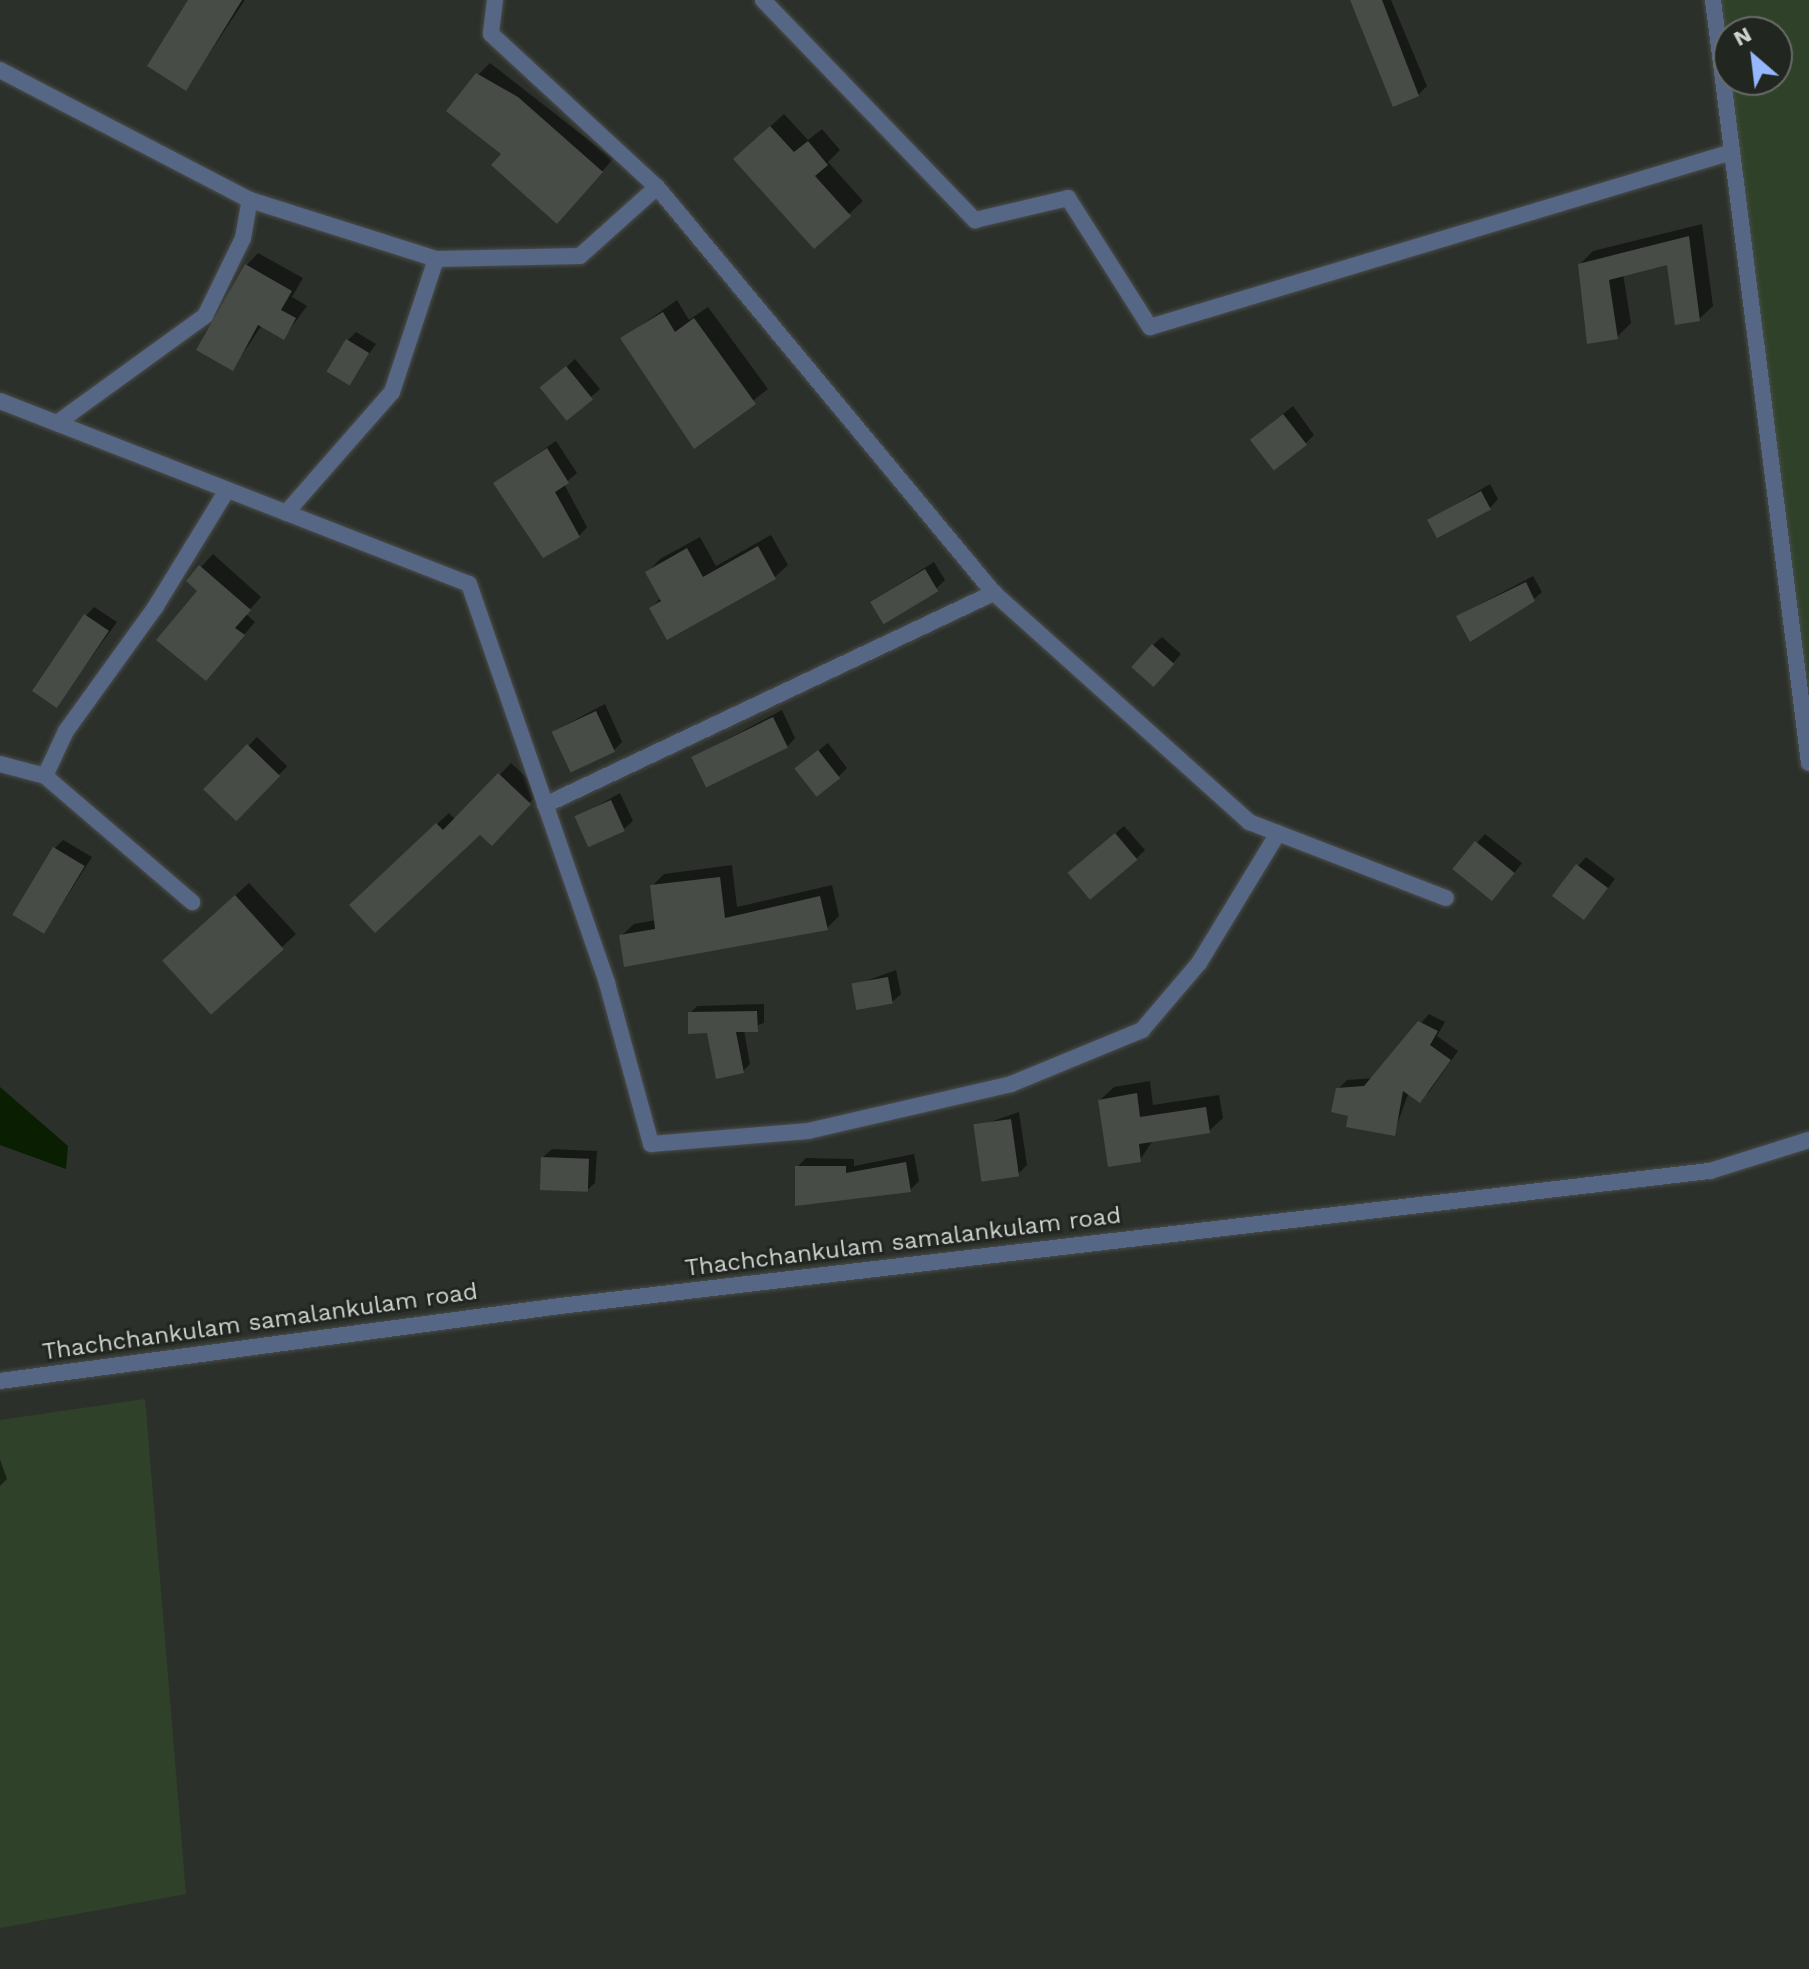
<!DOCTYPE html>
<style>
body{margin:0}
#map{position:relative;width:1809px;height:1969px;overflow:hidden;background:#2c302b;font-family:"Work Sans",sans-serif}
div>[style]{position:absolute}
.green>*{inset:0;background:#2f4229}
.water>*{inset:0;background:#0a1f02}
.shadow>*{inset:0;background:#0007;transform-origin:0 0}
.building>*{inset:0;background:#484c46;transform-origin:0 0}
.roads{filter:drop-shadow(0 0 2px #4a4d49) drop-shadow(0 0 2px #4a4d49)}
.street>*{height:16px;margin:-8px;padding:0 8px;transform-origin:8px;border-radius:8px;background:#566685}
span{translate:-50% -50%;white-space:nowrap;text-align:center;line-height:1.15;-webkit-text-stroke:6px #222621;paint-order:stroke}
.street-label{font-size:24px;color:#d0d3cf}
.north{position:absolute;left:1713px;top:16px;width:80px;height:80px;box-sizing:border-box;background:#222621;border:2px solid #686b67;border-radius:50%;rotate:332deg;font-size:22px;font-weight:700;line-height:32px;text-align:center;color:#d0d3cf}
.north::after{content:'';display:block;margin:auto;width:28px;height:36px;background:#94b7fd;clip-path:polygon(50% 0,100% 100%,50% 72%,0 100%)}
</style>
<div id="map">
<div class="green">
<div style="clip-path:polygon(evenodd,1714px 0,1809px 0,1809px 753px,1714px 0,1729px 32px,1777px 32px,1777px 80px,1729px 80px,1729px 32px)"></div>
<div style="clip-path:polygon(145px 1399px,186px 1894px,0 1928px,0 1420px)"></div>
</div>
<div class="water">
<div style="clip-path:polygon(0 1087px,68px 1146px,66px 1169px,0 1145px)"></div>
</div>
<div class="shadow">
<div style="clip-path:polygon(190px 0,245px 0,186px 88px)"></div>
<div style="clip-path:polygon(1350px 0,1391px 0,1427px 86px,1418px 95px,1394px 105px)"></div>
<div style="clip-path:polygon(490px 63px,613px 159px,569px 209px,504px 154px,478px 75px)"></div>
<div style="clip-path:polygon(784px 114px,808px 140px,822px 129px,840px 150px,828px 162px,863px 201px,814px 246px,749px 146px)"></div>
<div style="clip-path:polygon(1702px 224px,1713px 306px,1699px 319px,1669px 262px,1623px 274px,1631px 323px,1617px 337px,1580px 264px,1593px 251px)"></div>
<div style="clip-path:polygon(258px 253px,303px 278px,292px 297px,307px 306px,284px 337px,262px 325px,233px 368px,246px 266px)"></div>
<div style="clip-path:polygon(677px 300px,689px 320px,708px 307px,768px 389px,695px 446px,623px 338px)"></div>
<div style="clip-path:polygon(356px 332px,376px 344px,349px 382px,348px 340px)"></div>
<div style="clip-path:polygon(575px 359px,600px 389px,568px 417px,552px 380px)"></div>
<div style="clip-path:polygon(1293px 406px,1314px 435px,1305px 444px,1251px 439px)"></div>
<div style="clip-path:polygon(556px 441px,577px 473px,564px 484px,587px 527px,579px 536px,495px 483px)"></div>
<div style="clip-path:polygon(1490px 484px,1498px 499px,1490px 508px,1430px 520px)"></div>
<div style="clip-path:polygon(771px 535px,788px 565px,775px 577px,651px 608px,662px 597px,648px 572px,660px 559px,700px 537px,716px 566px)"></div>
<div style="clip-path:polygon(213px 554px,261px 597px,246px 614px,255px 622px,206px 679px,200px 590px,189px 580px)"></div>
<div style="clip-path:polygon(934px 562px,945px 580px,936px 589px,871px 602px)"></div>
<div style="clip-path:polygon(1533px 576px,1542px 592px,1534px 599px,1458px 616px)"></div>
<div style="clip-path:polygon(94px 607px,117px 622px,57px 705px,86px 616px)"></div>
<div style="clip-path:polygon(1162px 637px,1181px 654px,1162px 676px,1153px 645px)"></div>
<div style="clip-path:polygon(605px 704px,622px 742px,614px 750px,554px 731px)"></div>
<div style="clip-path:polygon(782px 710px,795px 738px,787px 747px,694px 757px)"></div>
<div style="left:257px;top:737px;width:42px;height:73px;rotate:44deg"></div>
<div style="clip-path:polygon(828px 743px,847px 768px,839px 776px,797px 768px)"></div>
<div style="clip-path:polygon(511px 763px,541px 791px,492px 843px,480px 832px,363px 893px,449px 813px,456px 820px)"></div>
<div style="clip-path:polygon(620px 793px,633px 821px,624px 829px,578px 817px)"></div>
<div style="clip-path:polygon(1124px 826px,1145px 850px,1136px 859px,1079px 864px)"></div>
<div style="clip-path:polygon(1485px 834px,1522px 863px,1502px 889px,1477px 843px)"></div>
<div style="clip-path:polygon(63px 840px,92px 857px,45px 931px,54px 849px)"></div>
<div style="clip-path:polygon(1586px 857px,1615px 879px,1592px 909px,1578px 866px)"></div>
<div style="clip-path:polygon(732px 865px,737px 907px,832px 885px,839px 916px,827px 928px,621px 936px,634px 924px,656px 920px,652px 886px,664px 874px)"></div>
<div style="clip-path:polygon(249px 883px,296px 934px,282px 947px,178px 947px)"></div>
<div style="clip-path:polygon(896px 970px,901px 994px,892px 1002px,855px 985px)"></div>
<div style="clip-path:polygon(764px 1004px,764px 1023px,744px 1030px,750px 1064px,743px 1071px,690px 1013px,697px 1006px)"></div>
<div style="clip-path:polygon(1429px 1014px,1445px 1022px,1437px 1036px,1458px 1051px,1429px 1092px,1420px 1100px,1409px 1092px,1394px 1133px,1350px 1114px,1338px 1089px,1347px 1080px,1373px 1078px)"></div>
<div style="clip-path:polygon(1150px 1081px,1153px 1105px,1219px 1095px,1223px 1118px,1209px 1131px,1153px 1140px,1140px 1160px,1100px 1100px,1114px 1087px)"></div>
<div style="clip-path:polygon(1019px 1112px,1027px 1165px,1018px 1174px,976px 1127px)"></div>
<div style="clip-path:polygon(552px 1149px,597px 1151px,595px 1183px,586px 1191px,543px 1157px)"></div>
<div style="clip-path:polygon(914px 1154px,919px 1181px,910px 1190px,797px 1167px,806px 1158px,854px 1159px,854px 1166px)"></div>
<div style="clip-path:polygon(0 1459px,7px 1479px,0 1486px)"></div>
</div>
<div class="building">
<div style="clip-path:polygon(188px 0,242px 0,186px 91px,147px 66px)"></div>
<div style="clip-path:polygon(1350px 0,1382px 0,1419px 96px,1393px 107px)"></div>
<div style="clip-path:polygon(476px 73px,518px 97px,603px 172px,557px 224px,491px 165px,501px 154px,446px 111px)"></div>
<div style="clip-path:polygon(770px 126px,794px 152px,808px 141px,828px 165px,815px 176px,851px 216px,814px 249px,733px 159px)"></div>
<div style="clip-path:polygon(1689px 236px,1700px 321px,1675px 325px,1667px 265px,1609px 280px,1618px 339px,1587px 344px,1578px 264px)"></div>
<div style="clip-path:polygon(245px 264px,292px 291px,281px 310px,296px 318px,284px 340px,258px 325px,233px 371px,196px 350px)"></div>
<div style="clip-path:polygon(663px 312px,675px 332px,694px 318px,756px 404px,694px 449px,620px 338px)"></div>
<div style="left:346px;top:339px;width:27px;height:38px;rotate:31deg"></div>
<div style="left:566px;top:366px;width:43px;height:34px;rotate:51deg"></div>
<div style="left:1283px;top:414px;width:39px;height:42px;rotate:52deg"></div>
<div style="clip-path:polygon(547px 448px,569px 483px,555px 492px,580px 537px,543px 558px,493px 483px)"></div>
<div style="left:1481px;top:491px;width:21px;height:61px;rotate:62deg"></div>
<div style="clip-path:polygon(758px 546px,776px 579px,667px 640px,649px 608px,661px 601px,645px 572px,687px 548px,703px 577px)"></div>
<div style="clip-path:polygon(199px 565px,251px 610px,235px 628px,245px 635px,206px 681px,156px 640px,197px 591px,186px 581px)"></div>
<div style="left:925px;top:569px;width:26px;height:64px;rotate:59deg"></div>
<div style="clip-path:polygon(1526px 582px,1535px 601px,1470px 642px,1456px 616px)"></div>
<div style="left:84px;top:614px;width:30px;height:93px;rotate:34deg"></div>
<div style="left:1152px;top:644px;width:30px;height:31px;rotate:42deg"></div>
<div style="left:596px;top:711px;width:45px;height:49px;rotate:65deg"></div>
<div style="left:773px;top:717px;width:34px;height:91px;rotate:64deg"></div>
<div style="left:247px;top:744px;width:46px;height:63px;rotate:44deg"></div>
<div style="left:818px;top:750px;width:36px;height:30px;rotate:52deg"></div>
<div style="clip-path:polygon(498px 773px,531px 804px,492px 846px,480px 835px,375px 933px,349px 905px,436px 823px,443px 830px)"></div>
<div style="left:611px;top:800px;width:34px;height:40px;rotate:66deg"></div>
<div style="left:1115px;top:833px;width:35px;height:62px;rotate:50deg"></div>
<div style="left:1475px;top:841px;width:51px;height:36px;rotate:39deg"></div>
<div style="left:53px;top:847px;width:37px;height:79px;rotate:31deg"></div>
<div style="left:1576px;top:864px;width:40px;height:40px;rotate:37deg"></div>
<div style="clip-path:polygon(720px 877px,725px 918px,820px 896px,828px 930px,624px 967px,619px 935px,655px 929px,650px 885px)"></div>
<div style="left:235px;top:895px;width:73px;height:98px;rotate:48deg"></div>
<div style="left:888px;top:977px;width:27px;height:37px;rotate:80deg"></div>
<div style="clip-path:polygon(757px 1011px,758px 1032px,736px 1032px,744px 1073px,716px 1079px,707px 1033px,688px 1034px,688px 1012px)"></div>
<div style="clip-path:polygon(1418px 1021px,1438px 1031px,1430px 1045px,1451px 1060px,1420px 1103px,1403px 1091px,1395px 1136px,1346px 1127px,1348px 1116px,1331px 1112px,1336px 1088px,1364px 1086px)"></div>
<div style="clip-path:polygon(1137px 1093px,1140px 1117px,1206px 1107px,1210px 1133px,1139px 1144px,1141px 1162px,1108px 1167px,1098px 1100px)"></div>
<div style="left:1011px;top:1119px;width:58px;height:38px;rotate:82deg"></div>
<div style="left:541px;top:1157px;width:48px;height:33px;rotate:2deg"></div>
<div style="clip-path:polygon(906px 1162px,911px 1192px,795px 1206px,795px 1166px,846px 1166px,846px 1173px)"></div>
</div>
<div class="roads">
<div class="street">
<div style="left:495px;top:0;width:34px;rotate:97deg"></div>
<div style="left:491px;top:34px;width:226px;rotate:42.7deg"></div>
<div style="left:657px;top:187px;width:528px;rotate:50.31deg"></div>
<div style="left:994px;top:593px;width:343px;rotate:41.9deg"></div>
<div style="left:1249px;top:822px;width:211px;rotate:21.1deg"></div>
<div style="left:763px;top:0;width:306px;rotate:46.1deg"></div>
<div style="left:975px;top:220px;width:96px;rotate:-13.3deg"></div>
<div style="left:1068px;top:198px;width:153px;rotate:57.6deg"></div>
<div style="left:1150px;top:327px;width:608px;rotate:-16.74deg"></div>
<div style="left:1713px;top:0;width:769px;rotate:82.83deg"></div>
<div style="left:0;top:70px;width:282px;rotate:27.5deg"></div>
<div style="left:250px;top:200px;width:195px;rotate:17.6deg"></div>
<div style="left:436px;top:259px;width:144px;rotate:-1.2deg"></div>
<div style="left:580px;top:256px;width:103px;rotate:-41.9deg"></div>
<div style="left:0;top:401px;width:503px;rotate:21.32deg"></div>
<div style="left:469px;top:584px;width:422px;rotate:70.9deg"></div>
<div style="left:607px;top:983px;width:167px;rotate:74.7deg"></div>
<div style="left:651px;top:1144px;width:158px;rotate:-4.7deg"></div>
<div style="left:808px;top:1131px;width:208px;rotate:-13deg"></div>
<div style="left:1011px;top:1084px;width:142px;rotate:-22.4deg"></div>
<div style="left:1142px;top:1030px;width:88px;rotate:-49.6deg"></div>
<div style="left:1199px;top:963px;width:152px;rotate:-58.7deg"></div>
<div style="left:57px;top:423px;width:183px;rotate:-35.9deg"></div>
<div style="left:205px;top:316px;width:87px;rotate:-64deg"></div>
<div style="left:243px;top:238px;width:39px;rotate:-80deg"></div>
<div style="left:286px;top:513px;width:161px;rotate:-48.8deg"></div>
<div style="left:392px;top:392px;width:140px;rotate:-71.7deg"></div>
<div style="left:0;top:764px;width:47px;rotate:14.9deg"></div>
<div style="left:45px;top:776px;width:194px;rotate:40.6deg"></div>
<div style="left:45px;top:776px;width:50px;rotate:-65deg"></div>
<div style="left:66px;top:731px;width:154px;rotate:-54.2deg"></div>
<div style="left:156px;top:606px;width:136px;rotate:-58.5deg"></div>
<div style="left:545px;top:805px;width:497px;rotate:-25.3deg"></div>
<div style="left:0;top:1381px;width:565px;rotate:-7.63deg"></div>
<div style="left:560px;top:1306px;width:1158px;rotate:-6.7deg"></div>
<div style="left:1710px;top:1171px;width:104px;rotate:-17.4deg"></div>
</div>
</div>
<div class="street-label">
<span style="left:903px;top:1242px;rotate:-7deg">Thachchankulam samalankulam road</span>
<span style="left:260px;top:1322px;rotate:-8deg">Thachchankulam samalankulam road</span>
</div>
<div class="north">N</div>
</div>
